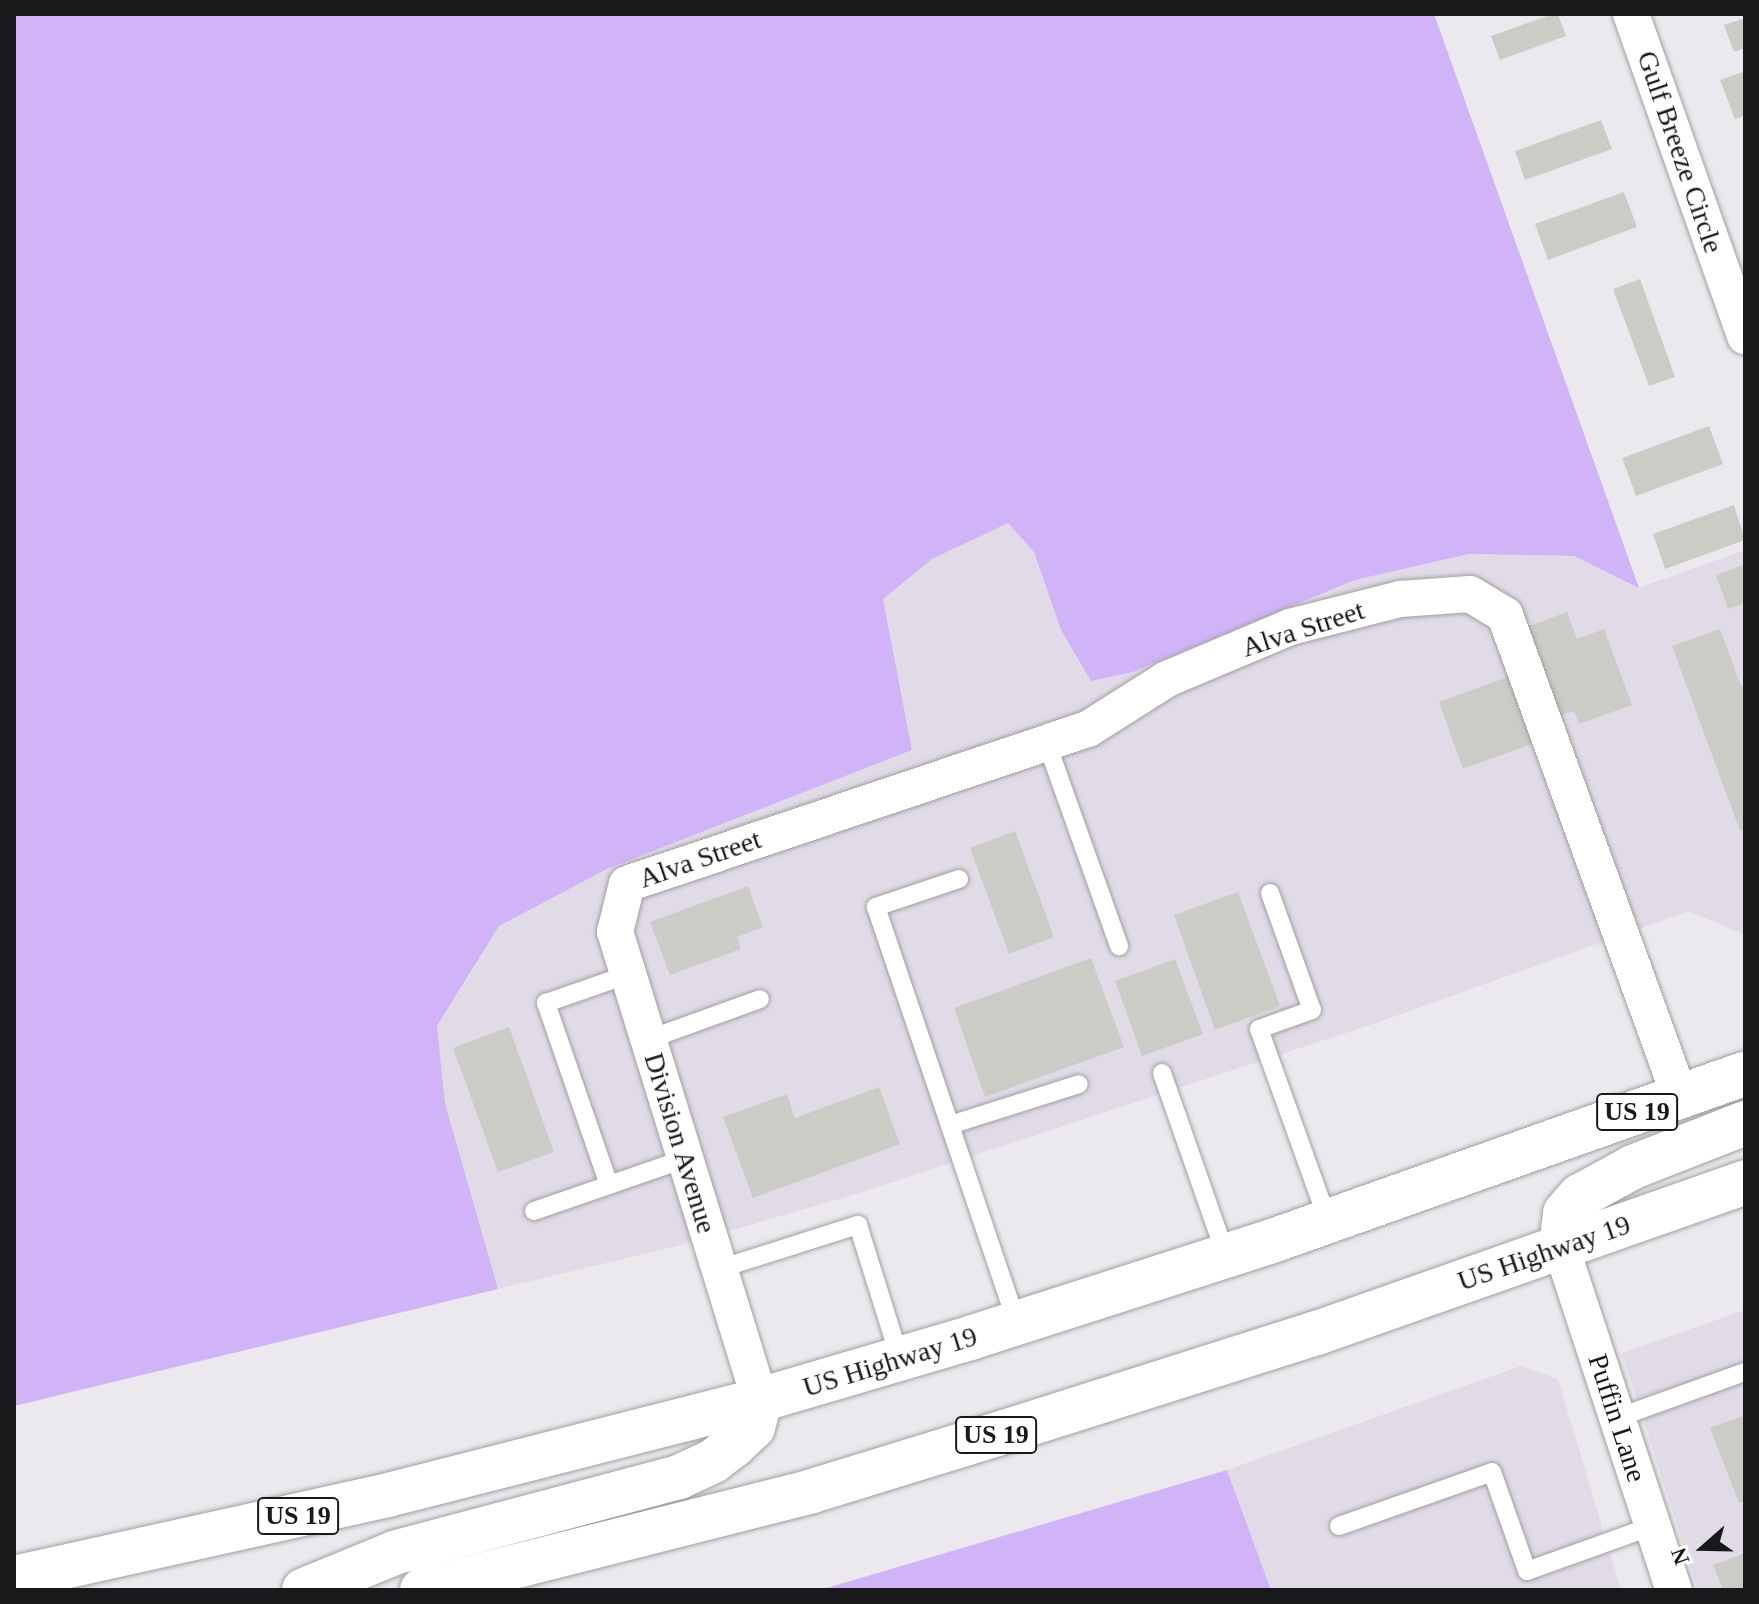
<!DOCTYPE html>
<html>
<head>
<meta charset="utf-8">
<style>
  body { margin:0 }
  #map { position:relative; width:1759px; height:1604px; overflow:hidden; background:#ebe9ed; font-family:Georgia,serif }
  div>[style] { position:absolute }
  .built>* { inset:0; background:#e0dbe7 }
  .green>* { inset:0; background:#d1b4f7 }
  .building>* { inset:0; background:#ccccc7 }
  .roads { filter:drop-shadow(0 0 2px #a19fa3) drop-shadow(0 0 2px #a19fa3) }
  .service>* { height:18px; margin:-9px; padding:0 9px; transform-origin:9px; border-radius:9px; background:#fff }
  .minor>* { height:36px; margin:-18px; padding:0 18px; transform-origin:18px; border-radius:18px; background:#fff }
  .trunk>* { height:44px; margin:-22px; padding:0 22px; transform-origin:22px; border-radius:22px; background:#fff }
  span { translate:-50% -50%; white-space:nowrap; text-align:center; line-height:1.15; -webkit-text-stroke:6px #fff; paint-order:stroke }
  .shield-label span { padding:2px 6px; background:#fff; border:2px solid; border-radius:6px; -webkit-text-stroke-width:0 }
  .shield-label { font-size:26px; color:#19181a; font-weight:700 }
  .street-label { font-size:28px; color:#19181a }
  .frame { position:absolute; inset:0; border:16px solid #19181a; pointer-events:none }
  .north { position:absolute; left:1663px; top:1508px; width:80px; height:80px; -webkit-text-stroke:6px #fff; paint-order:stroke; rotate:250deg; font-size:22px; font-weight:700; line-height:32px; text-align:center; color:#19181a }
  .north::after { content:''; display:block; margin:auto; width:28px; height:36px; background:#19181a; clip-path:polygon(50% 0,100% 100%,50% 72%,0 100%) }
</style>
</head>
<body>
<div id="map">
  <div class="built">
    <i style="clip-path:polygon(1008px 522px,1034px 552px,1061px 630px,1133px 672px,1355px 580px,1469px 554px,1574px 556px,1639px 588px,1745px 550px,1745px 935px,1689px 911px,1376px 1023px,856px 1194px,677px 1246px,498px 1289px,445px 1103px,437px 1027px,499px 926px,607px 869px,912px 750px,883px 599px,932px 559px)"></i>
    <i style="clip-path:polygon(1745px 1310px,1745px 1590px,1698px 1590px,1622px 1353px)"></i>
    <i style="clip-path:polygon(1521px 1366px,1558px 1379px,1621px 1590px,1271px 1590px,1227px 1470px)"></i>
  </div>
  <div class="green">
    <i style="clip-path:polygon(14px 14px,1434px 14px,1639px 588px,1574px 556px,1469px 554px,1355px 580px,1133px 672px,1091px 681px,1061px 630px,1034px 552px,1008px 523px,932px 559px,883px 599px,912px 750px,607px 869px,499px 926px,437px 1026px,445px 1103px,498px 1289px,14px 1406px)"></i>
    <i style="clip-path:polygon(1227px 1470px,1271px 1590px,820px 1590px)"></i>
  </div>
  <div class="building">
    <i style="clip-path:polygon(1553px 14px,1558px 14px,1566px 36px,1500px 60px,1491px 36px)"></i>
    <i style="clip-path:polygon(1745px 18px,1745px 48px,1734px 52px,1724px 25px)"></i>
    <i style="clip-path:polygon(1745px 71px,1745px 116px,1735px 119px,1720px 80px)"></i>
    <i style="clip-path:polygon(1601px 120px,1612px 149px,1525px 180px,1515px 151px)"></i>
    <i style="clip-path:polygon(1624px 192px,1637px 227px,1548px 260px,1535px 224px)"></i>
    <i style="clip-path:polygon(1640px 279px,1675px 377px,1649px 386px,1613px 289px)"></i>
    <i style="clip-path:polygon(1709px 426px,1723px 464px,1636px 496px,1622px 458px)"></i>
    <i style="clip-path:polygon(1734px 505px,1745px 540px,1665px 569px,1653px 534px)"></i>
    <i style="clip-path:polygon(1745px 564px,1745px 603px,1728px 609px,1716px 575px)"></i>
    <i style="clip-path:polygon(1567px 612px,1577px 639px,1604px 629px,1632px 705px,1579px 724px,1574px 711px,1553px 718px,1521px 629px)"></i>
    <i style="clip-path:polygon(1720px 629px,1741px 686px,1745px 685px,1745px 829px,1740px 831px,1672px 646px)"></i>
    <i style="clip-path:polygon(1516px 674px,1540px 741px,1463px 769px,1439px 702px)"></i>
    <i style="clip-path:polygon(1015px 831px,1054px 937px,1009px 954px,970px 848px)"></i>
    <i style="clip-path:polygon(748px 886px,763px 927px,737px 937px,741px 949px,670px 975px,650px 922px)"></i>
    <i style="clip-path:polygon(1238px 892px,1280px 1006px,1215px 1030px,1174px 915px)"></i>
    <i style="clip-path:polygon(1091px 958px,1124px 1047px,985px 1097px,954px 1008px)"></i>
    <i style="clip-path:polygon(1175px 959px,1203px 1034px,1142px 1056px,1115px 981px)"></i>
    <i style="clip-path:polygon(509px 1027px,554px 1152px,498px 1172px,453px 1048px)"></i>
    <i style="clip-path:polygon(879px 1087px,900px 1144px,753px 1198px,723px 1117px,787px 1094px,795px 1118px)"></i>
    <i style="clip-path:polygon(1745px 1415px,1745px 1501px,1739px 1503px,1710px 1428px)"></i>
    <i style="clip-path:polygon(1745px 1553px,1745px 1590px,1723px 1590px,1713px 1565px)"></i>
  </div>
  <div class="roads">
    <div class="service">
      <i style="left:1046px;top:741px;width:218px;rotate:70.4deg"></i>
      <i style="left:959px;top:879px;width:88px;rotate:161.4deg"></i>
      <i style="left:876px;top:907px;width:439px;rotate:71.3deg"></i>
      <i style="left:1270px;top:893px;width:124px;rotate:70.3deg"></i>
      <i style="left:1312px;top:1010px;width:56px;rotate:160.3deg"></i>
      <i style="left:1259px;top:1029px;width:204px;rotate:70.2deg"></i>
      <i style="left:647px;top:1040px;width:120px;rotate:-19.9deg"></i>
      <i style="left:1162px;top:1073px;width:194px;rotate:70.7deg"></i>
      <i style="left:950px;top:1125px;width:135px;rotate:-17.6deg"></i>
      <i style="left:609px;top:1185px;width:193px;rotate:-109.1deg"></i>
      <i style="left:546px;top:1003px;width:86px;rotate:-19.1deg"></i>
      <i style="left:534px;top:1211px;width:159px;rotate:-19.1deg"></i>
      <i style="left:719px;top:1269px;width:146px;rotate:-17.6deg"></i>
      <i style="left:858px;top:1225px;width:140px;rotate:72.6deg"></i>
      <i style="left:1617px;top:1418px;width:136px;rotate:-19.8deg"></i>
      <i style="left:1339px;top:1526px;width:162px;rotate:-19.4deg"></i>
      <i style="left:1492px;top:1472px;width:105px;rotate:70.5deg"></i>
      <i style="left:1527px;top:1571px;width:134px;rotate:-19.7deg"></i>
    </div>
    <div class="minor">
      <i style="left:1631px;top:14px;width:342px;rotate:70.5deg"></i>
      <i style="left:1561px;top:1247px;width:361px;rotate:71.8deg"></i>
      <i style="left:760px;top:1400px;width:490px;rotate:-107.2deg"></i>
      <i style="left:615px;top:932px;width:49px;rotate:-76deg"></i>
      <i style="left:627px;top:884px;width:486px;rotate:-18.6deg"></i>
      <i style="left:1088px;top:729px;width:93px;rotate:-32.3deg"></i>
      <i style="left:1167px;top:679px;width:134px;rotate:-22.9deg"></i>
      <i style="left:1290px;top:627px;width:114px;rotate:-14.3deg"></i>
      <i style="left:1400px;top:599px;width:70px;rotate:-4.1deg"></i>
      <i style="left:1470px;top:594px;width:41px;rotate:31deg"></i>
      <i style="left:1505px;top:615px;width:513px;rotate:70.05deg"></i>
    </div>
    <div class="trunk">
      <i style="left:1561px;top:1247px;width:34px;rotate:-83deg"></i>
      <i style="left:1565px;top:1213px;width:23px;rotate:-49deg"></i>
      <i style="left:1580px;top:1196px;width:60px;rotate:-28.7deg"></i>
      <i style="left:1633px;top:1167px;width:120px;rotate:-21.4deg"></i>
      <i style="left:14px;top:1578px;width:383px;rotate:-12.5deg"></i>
      <i style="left:388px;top:1495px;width:384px;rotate:-14.3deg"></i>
      <i style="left:760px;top:1400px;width:219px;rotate:-16.4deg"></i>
      <i style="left:970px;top:1338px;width:320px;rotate:-17.8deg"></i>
      <i style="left:1275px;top:1240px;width:498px;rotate:-19.5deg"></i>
      <i style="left:304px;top:1590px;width:100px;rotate:-22.2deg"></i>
      <i style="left:397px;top:1552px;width:292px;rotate:-14.9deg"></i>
      <i style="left:679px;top:1477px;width:38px;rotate:-25deg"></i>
      <i style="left:713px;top:1461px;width:26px;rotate:-37deg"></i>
      <i style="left:734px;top:1445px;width:26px;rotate:-43deg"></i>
      <i style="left:753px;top:1427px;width:28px;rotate:-75deg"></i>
      <i style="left:422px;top:1590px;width:402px;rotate:-14.2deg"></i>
      <i style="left:812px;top:1491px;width:201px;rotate:-17.1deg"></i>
      <i style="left:1004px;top:1432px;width:328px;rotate:-17.6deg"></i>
      <i style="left:1317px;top:1333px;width:454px;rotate:-19.4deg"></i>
    </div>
  </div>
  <div class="shield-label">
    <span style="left:1637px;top:1112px">US 19</span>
    <span style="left:996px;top:1435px">US 19</span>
    <span style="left:298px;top:1516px">US 19</span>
  </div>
  <div class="street-label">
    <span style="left:1680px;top:152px;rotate:71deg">Gulf Breeze Circle</span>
    <span style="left:1303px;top:629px;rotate:-18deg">Alva Street</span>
    <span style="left:700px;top:859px;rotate:-19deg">Alva Street</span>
    <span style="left:680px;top:1143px;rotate:73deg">Division Avenue</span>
    <span style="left:1544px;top:1253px;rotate:-19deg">US Highway 19</span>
    <span style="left:890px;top:1362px;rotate:-17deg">US Highway 19</span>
    <span style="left:1617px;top:1418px;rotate:72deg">Puffin Lane</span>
  </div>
  <div class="frame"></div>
  <div class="north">N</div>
</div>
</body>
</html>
